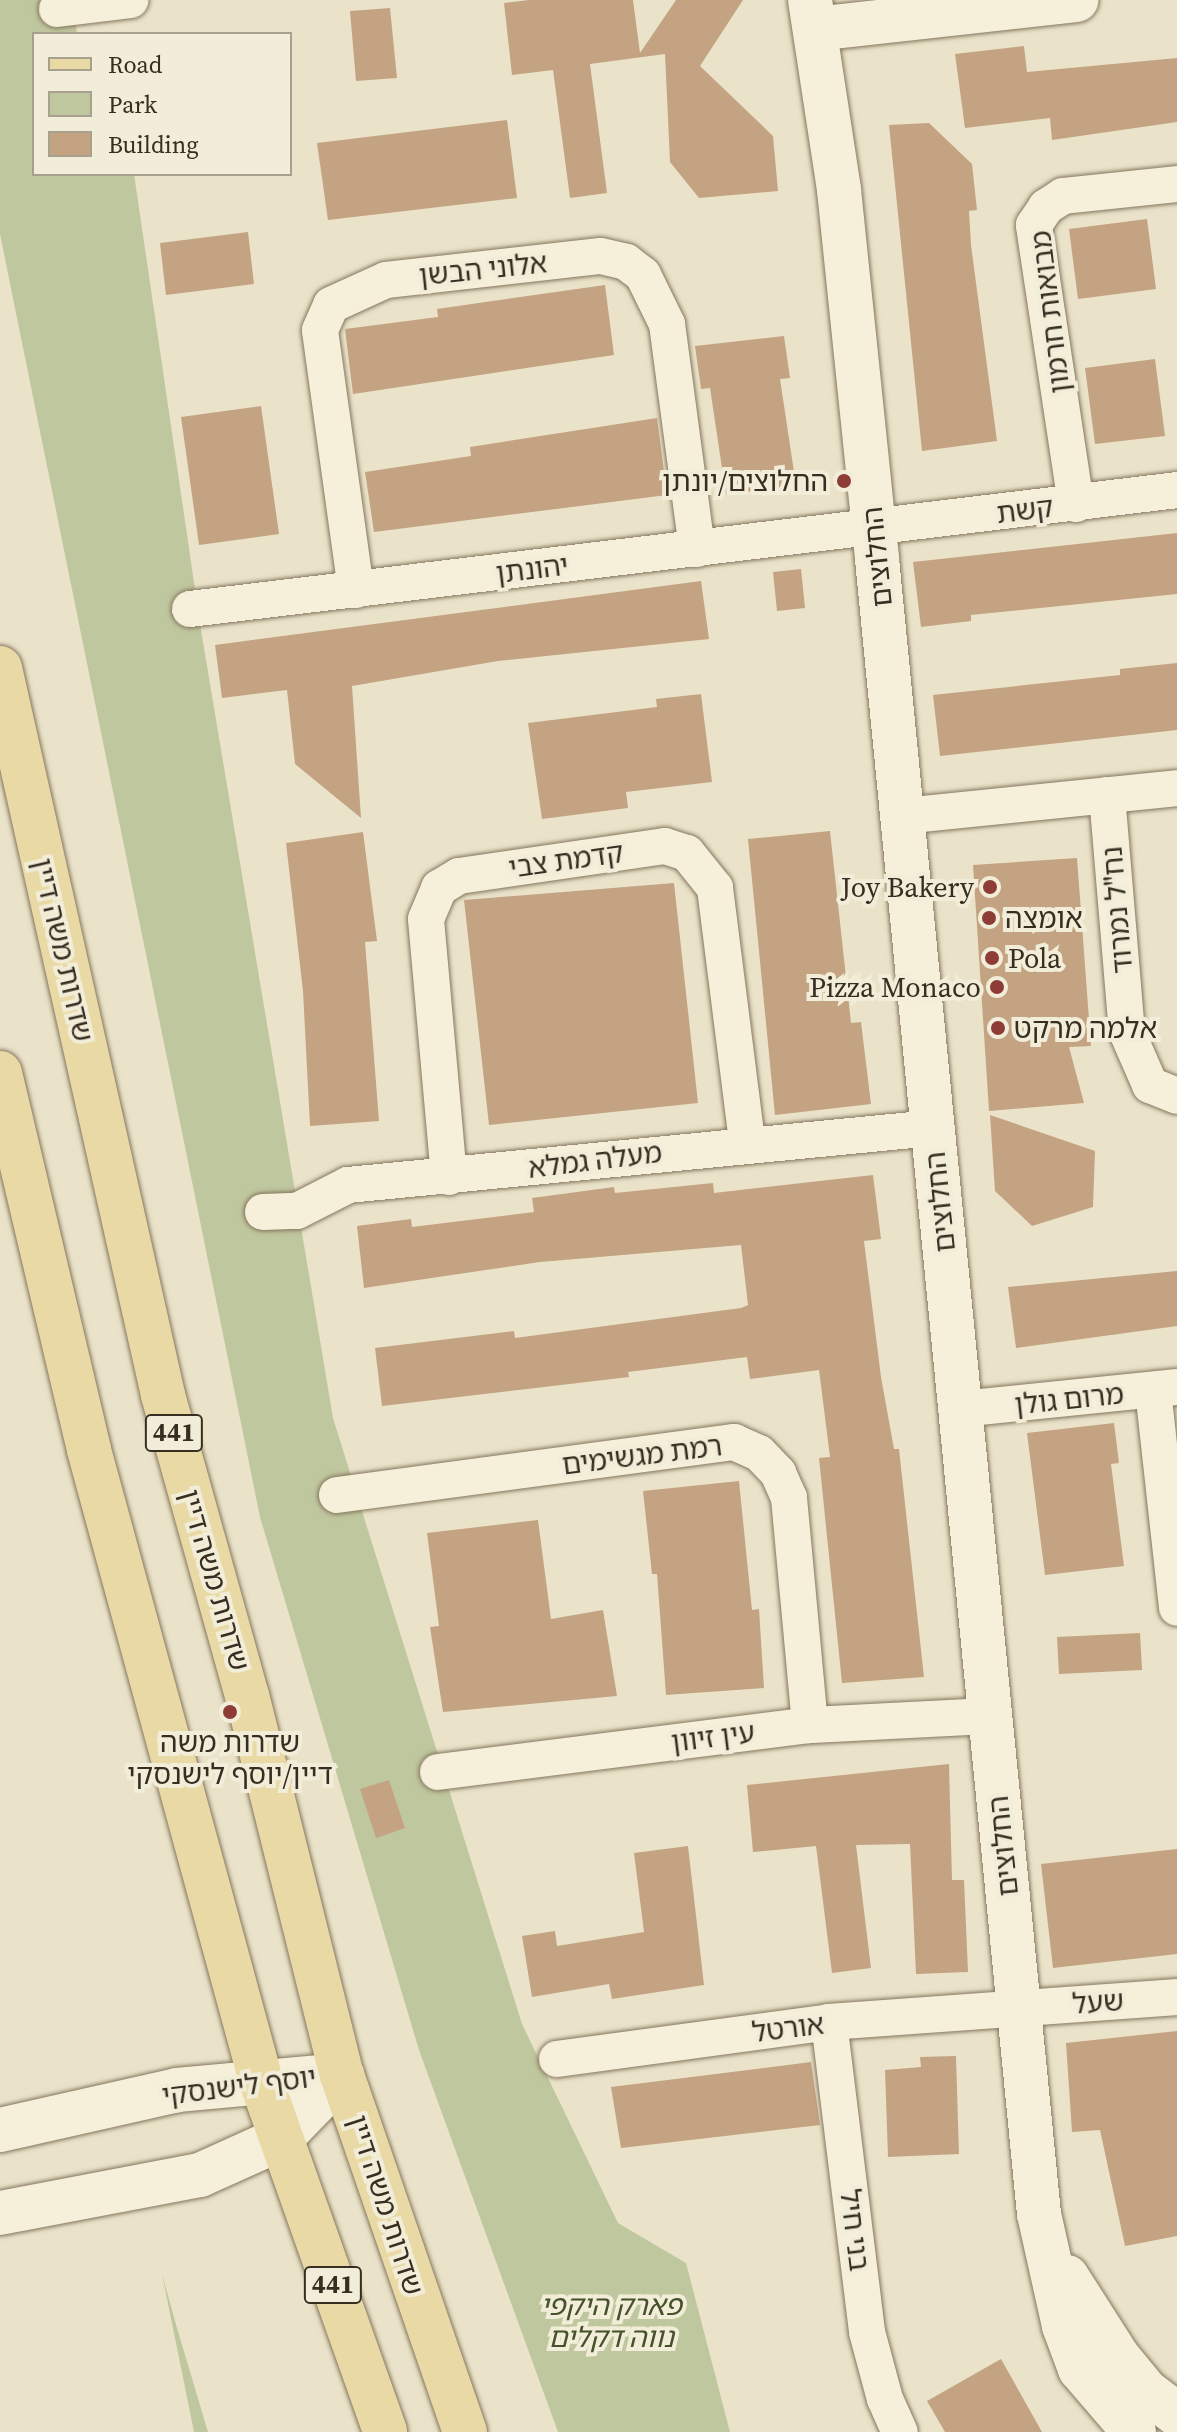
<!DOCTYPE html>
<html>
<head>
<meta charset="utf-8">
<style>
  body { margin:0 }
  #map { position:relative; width:1177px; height:2432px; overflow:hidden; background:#eae3c9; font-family:"Source Serif 4","Noto Sans Hebrew",serif }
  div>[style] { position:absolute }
  .green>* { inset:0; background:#bfc79e }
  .building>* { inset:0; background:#c4a383 }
  .roads { filter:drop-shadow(0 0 2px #85765f) drop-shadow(0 0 2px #85765f) }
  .street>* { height:36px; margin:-18px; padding:0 18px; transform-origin:18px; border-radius:18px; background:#f6f0db }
  .secondary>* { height:44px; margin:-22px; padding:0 22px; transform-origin:22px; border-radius:22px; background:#f6f0db }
  .primary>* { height:44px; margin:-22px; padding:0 22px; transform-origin:22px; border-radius:22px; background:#e9d9a5 }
  .dots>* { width:22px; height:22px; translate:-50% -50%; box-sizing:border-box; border:4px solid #f2edd8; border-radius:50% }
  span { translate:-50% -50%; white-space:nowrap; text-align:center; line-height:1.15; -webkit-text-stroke:8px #f2edd8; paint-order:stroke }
  .shield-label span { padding:2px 6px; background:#f2edd8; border:2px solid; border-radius:6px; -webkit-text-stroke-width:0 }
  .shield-label { font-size:26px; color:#372d21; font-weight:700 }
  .street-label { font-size:28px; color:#372d21 }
  .poi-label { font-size:28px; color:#372d21 }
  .right { translate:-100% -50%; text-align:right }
  .left { translate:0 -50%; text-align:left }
  .park-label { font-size:28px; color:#44512a; font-style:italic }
  .legend { position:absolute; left:32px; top:32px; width:260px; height:144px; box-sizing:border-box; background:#f2edd8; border:2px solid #a7a08f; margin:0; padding:10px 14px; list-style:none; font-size:24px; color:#372d21 }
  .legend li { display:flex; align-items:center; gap:16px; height:40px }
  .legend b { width:40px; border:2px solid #a7a08f }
</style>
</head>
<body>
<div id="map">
  <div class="green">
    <i style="clip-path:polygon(0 0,72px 0,77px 34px,34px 34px,34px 174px,134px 174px,201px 630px,333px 1418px,522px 2024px,618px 2223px,686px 2263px,730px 2432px,558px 2432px,419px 2050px,260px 1517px,0 234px)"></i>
    <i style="clip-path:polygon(162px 2274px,177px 2328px,208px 2432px,194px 2432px)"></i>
  </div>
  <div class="building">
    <i style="clip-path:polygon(529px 0,633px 0,640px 53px,676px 0,743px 0,700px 66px,773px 136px,778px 191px,699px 198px,670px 162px,665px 54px,590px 64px,607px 193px,570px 198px,553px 70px,512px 75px,504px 3px)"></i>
    <i style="clip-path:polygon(390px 8px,397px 78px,356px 81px,350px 11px)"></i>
    <i style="clip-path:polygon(1024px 46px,1027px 72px,1177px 58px,1177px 122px,1052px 140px,1050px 118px,965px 128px,955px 54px)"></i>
    <i style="clip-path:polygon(507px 120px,517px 198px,328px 220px,317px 143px)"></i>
    <i style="clip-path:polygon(929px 123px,972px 164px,977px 210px,969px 211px,971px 245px,997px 441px,922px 451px,889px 125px)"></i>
    <i style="clip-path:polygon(1147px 219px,1156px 289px,1078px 299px,1069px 229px)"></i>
    <i style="clip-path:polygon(248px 232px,254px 284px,166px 295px,160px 243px)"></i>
    <i style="clip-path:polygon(605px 285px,614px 355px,353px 394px,345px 329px,438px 317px,437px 309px)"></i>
    <i style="clip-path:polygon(784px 336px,790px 378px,780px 379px,796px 485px,726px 495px,710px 388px,701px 389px,695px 346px)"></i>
    <i style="clip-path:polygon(1155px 359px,1165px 436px,1095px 444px,1085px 368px)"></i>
    <i style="clip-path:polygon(261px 406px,279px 534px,199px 545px,181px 417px)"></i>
    <i style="clip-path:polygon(657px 418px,667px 495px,374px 532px,365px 472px,471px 456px,470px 447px)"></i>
    <i style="clip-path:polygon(1177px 533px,1177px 594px,971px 615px,971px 621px,921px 627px,913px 562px)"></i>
    <i style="clip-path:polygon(801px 569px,805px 608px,777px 611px,773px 572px)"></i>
    <i style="clip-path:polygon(701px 581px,709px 639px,498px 661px,352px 686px,361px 818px,295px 764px,287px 690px,222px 698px,215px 645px)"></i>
    <i style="clip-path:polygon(1177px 663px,1177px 730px,940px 756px,933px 695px,1120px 675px,1120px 669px)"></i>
    <i style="clip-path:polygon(701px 694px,712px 782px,626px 792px,628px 808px,542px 819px,528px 723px,657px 707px,656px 699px)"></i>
    <i style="clip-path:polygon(830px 831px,851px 1023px,861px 1022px,871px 1104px,775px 1115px,748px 839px)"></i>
    <i style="clip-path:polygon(363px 832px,377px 941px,365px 942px,379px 1121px,310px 1126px,303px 991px,286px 843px)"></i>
    <i style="clip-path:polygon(1077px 858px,1091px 1046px,1069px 1047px,1084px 1103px,989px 1111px,973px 865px)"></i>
    <i style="clip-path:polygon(674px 883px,698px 1103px,489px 1125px,464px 900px)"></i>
    <i style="clip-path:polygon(990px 1115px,1095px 1151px,1093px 1207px,1032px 1226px,995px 1191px)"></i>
    <i style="clip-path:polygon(873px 1175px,881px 1239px,864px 1241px,881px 1377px,894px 1449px,899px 1449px,924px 1677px,842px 1683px,819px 1458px,830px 1457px,819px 1370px,750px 1379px,747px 1357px,628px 1372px,629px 1377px,382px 1406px,375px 1348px,514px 1331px,515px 1338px,741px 1308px,748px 1305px,741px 1245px,540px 1262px,364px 1288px,357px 1226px,411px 1219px,412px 1227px,534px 1212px,532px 1198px,614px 1187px,615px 1193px,713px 1183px,714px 1193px)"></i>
    <i style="clip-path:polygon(1177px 1271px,1177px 1326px,1016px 1348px,1008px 1287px)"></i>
    <i style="clip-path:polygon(1114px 1423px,1119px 1463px,1111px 1464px,1124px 1566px,1045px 1575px,1027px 1433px)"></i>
    <i style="clip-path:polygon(739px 1481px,752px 1610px,759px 1609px,764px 1688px,666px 1695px,657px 1574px,652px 1574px,643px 1491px)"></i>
    <i style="clip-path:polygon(538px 1520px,551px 1619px,603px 1610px,617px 1696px,443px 1712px,430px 1627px,439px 1626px,427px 1533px)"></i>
    <i style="clip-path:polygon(1140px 1633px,1142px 1670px,1059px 1674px,1057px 1637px)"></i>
    <i style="clip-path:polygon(949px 1764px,952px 1880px,964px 1880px,968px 1972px,916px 1974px,910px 1844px,856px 1845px,871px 1968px,832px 1973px,816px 1846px,753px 1852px,747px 1785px)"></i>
    <i style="clip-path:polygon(389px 1780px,405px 1828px,376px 1838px,360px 1789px)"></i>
    <i style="clip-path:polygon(688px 1846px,704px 1985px,612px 1999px,609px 1984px,532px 1997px,522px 1936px,555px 1931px,557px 1946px,644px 1932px,634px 1853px)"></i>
    <i style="clip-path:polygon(1177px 1849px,1177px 1954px,1053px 1968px,1041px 1864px)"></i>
    <i style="clip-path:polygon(1177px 2031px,1177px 2236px,1125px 2246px,1100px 2130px,1072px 2132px,1066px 2043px)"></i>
    <i style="clip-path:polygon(956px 2056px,959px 2154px,888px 2157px,885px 2070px,921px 2067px,920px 2057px)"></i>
    <i style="clip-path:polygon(811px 2062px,820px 2125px,621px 2148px,611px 2087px)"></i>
    <i style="clip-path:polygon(1001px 2359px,1042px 2432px,945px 2432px,927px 2401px)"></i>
  </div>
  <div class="roads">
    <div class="street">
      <i style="left:57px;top:9px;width:74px;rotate:-7deg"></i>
      <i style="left:1076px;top:504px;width:282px;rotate:-98.6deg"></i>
      <i style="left:1034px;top:225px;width:22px;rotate:-56deg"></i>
      <i style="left:1046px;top:207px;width:20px;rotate:-33deg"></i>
      <i style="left:1063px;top:196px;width:115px;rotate:-6deg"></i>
      <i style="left:356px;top:590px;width:262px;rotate:-97.9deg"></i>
      <i style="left:320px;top:330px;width:27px;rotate:-66deg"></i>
      <i style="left:331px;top:305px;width:60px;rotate:-24.4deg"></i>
      <i style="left:386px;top:280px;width:216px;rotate:-6.4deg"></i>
      <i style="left:601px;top:256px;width:26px;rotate:13deg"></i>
      <i style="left:626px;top:262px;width:21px;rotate:37deg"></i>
      <i style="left:643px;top:275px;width:55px;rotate:63.9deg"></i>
      <i style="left:667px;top:324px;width:227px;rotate:82.4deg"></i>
      <i style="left:190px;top:609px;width:994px;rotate:-6.87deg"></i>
      <i style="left:1107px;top:795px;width:238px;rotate:85.2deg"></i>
      <i style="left:1127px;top:1032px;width:58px;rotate:66.5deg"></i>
      <i style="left:1150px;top:1085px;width:29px;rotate:22deg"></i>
      <i style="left:902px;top:816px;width:276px;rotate:-5.8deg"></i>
      <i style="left:449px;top:1177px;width:259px;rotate:-95.1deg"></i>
      <i style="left:426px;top:919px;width:34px;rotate:-67deg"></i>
      <i style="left:439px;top:888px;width:23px;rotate:-31deg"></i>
      <i style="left:459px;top:876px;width:208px;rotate:-8.3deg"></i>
      <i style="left:665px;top:846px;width:23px;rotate:18deg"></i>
      <i style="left:687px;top:853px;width:45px;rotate:51.3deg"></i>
      <i style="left:715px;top:888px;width:256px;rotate:82.8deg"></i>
      <i style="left:263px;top:1212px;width:34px;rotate:-2deg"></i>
      <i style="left:297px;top:1211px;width:57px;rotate:-27deg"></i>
      <i style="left:348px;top:1185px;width:588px;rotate:-5.57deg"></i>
      <i style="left:1153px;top:1390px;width:219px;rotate:83.7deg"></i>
      <i style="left:960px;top:1409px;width:218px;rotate:-5.8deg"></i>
      <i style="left:337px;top:1495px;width:401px;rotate:-7.6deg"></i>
      <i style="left:734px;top:1442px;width:27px;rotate:24deg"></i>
      <i style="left:759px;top:1453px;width:28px;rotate:46deg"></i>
      <i style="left:778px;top:1473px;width:27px;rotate:66deg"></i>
      <i style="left:789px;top:1498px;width:228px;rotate:84.7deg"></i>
      <i style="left:438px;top:1772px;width:375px;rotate:-7.2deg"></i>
      <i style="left:810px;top:1725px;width:180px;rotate:-2.9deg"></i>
      <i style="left:829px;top:2022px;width:312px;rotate:83deg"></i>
      <i style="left:867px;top:2332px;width:69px;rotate:75deg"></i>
      <i style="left:885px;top:2399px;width:36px;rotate:66deg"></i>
      <i style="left:557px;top:2059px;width:275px;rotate:-7.7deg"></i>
      <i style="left:829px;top:2022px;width:349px;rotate:-4.1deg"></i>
    </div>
    <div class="secondary">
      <i style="left:810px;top:0;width:192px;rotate:81.3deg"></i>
      <i style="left:839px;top:190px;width:371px;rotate:84.1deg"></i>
      <i style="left:877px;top:559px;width:1663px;rotate:84.41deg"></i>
      <i style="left:1039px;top:2214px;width:115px;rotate:77.4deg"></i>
      <i style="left:1064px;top:2326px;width:46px;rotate:69.6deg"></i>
      <i style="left:1080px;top:2369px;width:83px;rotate:49.4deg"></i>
      <i style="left:815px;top:29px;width:263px;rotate:-6.3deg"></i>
      <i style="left:0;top:2130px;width:181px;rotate:-12.7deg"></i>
      <i style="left:177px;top:2090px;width:166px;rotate:-5.2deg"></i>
      <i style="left:0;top:2213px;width:204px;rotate:-10.8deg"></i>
      <i style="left:200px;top:2175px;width:88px;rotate:-24.2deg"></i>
      <i style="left:280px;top:2139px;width:89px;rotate:-45.9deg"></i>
      <i style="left:1067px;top:2277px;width:95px;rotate:57.5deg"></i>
      <i style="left:1118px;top:2357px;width:44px;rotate:50.5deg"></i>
      <i style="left:1146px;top:2391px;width:39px;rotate:37deg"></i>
    </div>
    <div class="primary">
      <i style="left:0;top:668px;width:745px;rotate:77.36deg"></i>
      <i style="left:163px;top:1395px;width:312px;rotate:74.4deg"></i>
      <i style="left:247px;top:1695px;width:392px;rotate:76deg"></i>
      <i style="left:342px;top:2075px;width:378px;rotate:71deg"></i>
      <i style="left:0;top:1073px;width:387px;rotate:76.7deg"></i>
      <i style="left:89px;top:1450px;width:654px;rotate:74.75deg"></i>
      <i style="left:261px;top:2081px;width:372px;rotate:70.5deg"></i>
    </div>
  </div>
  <div class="dots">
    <i style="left:844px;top:481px;background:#8d3c36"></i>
    <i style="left:990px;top:887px;background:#8d3c36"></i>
    <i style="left:989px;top:918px;background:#8d3c36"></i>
    <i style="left:992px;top:958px;background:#8d3c36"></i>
    <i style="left:997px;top:987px;background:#8d3c36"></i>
    <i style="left:998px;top:1028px;background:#8d3c36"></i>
    <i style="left:230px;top:1712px;background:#8d3c36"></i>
  </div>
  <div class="shield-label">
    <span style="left:174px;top:1433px">441</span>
    <span style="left:333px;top:2285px">441</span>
  </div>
  <div class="street-label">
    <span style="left:483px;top:269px;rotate:-6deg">אלוני הבשן</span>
    <span style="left:1050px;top:312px;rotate:-97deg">מבואות חרמון</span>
    <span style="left:1025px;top:510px;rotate:-7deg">קשת</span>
    <span style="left:877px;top:557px;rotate:-96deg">החלוצים</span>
    <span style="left:532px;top:569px;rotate:-7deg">יהונתן</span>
    <span style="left:566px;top:860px;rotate:-8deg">קדמת צבי</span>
    <span style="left:1117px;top:910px;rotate:-95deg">נח"ל נמרוד</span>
    <span style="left:63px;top:950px;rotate:77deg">שדרות משה דיין</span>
    <span style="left:595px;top:1160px;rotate:-7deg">מעלה גמלא</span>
    <span style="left:940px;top:1202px;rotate:-96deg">החלוצים</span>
    <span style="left:1069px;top:1399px;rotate:-6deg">מרום גולן</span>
    <span style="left:642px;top:1455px;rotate:-7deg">רמת מגשימים</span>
    <span style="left:215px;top:1580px;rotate:74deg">שדרות משה דיין</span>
    <span style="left:713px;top:1737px;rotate:-7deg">עין זיוון</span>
    <span style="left:1003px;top:1846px;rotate:-96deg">החלוצים</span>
    <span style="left:1098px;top:2002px;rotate:-4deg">שעל</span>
    <span style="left:788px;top:2028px;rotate:-7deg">אורטל</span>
    <span style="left:239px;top:2086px;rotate:-7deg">יוסף לישנסקי</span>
    <span style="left:386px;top:2205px;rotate:72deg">שדרות משה דיין</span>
    <span style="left:855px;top:2230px;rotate:83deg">בני חיל</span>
  </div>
  <div class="poi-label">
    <span class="right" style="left:828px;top:481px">החלוצים/יונתן</span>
    <span class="right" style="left:974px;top:887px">Joy Bakery</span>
    <span class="left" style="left:1005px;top:918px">אומצה</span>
    <span class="left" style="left:1008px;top:958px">Pola</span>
    <span class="right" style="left:981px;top:987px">Pizza Monaco</span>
    <span class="left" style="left:1014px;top:1028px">אלמה מרקט</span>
    <span style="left:230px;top:1758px">שדרות משה<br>דיין/יוסף לישנסקי</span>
  </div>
  <div class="park-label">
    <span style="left:611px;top:2321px">פארק היקפי<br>נווה דקלים</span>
  </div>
  <ul class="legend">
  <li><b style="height:10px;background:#e9d9a5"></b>Road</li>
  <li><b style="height:22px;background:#bfc79e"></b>Park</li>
  <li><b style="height:22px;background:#c4a383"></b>Building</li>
  </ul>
</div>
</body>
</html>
